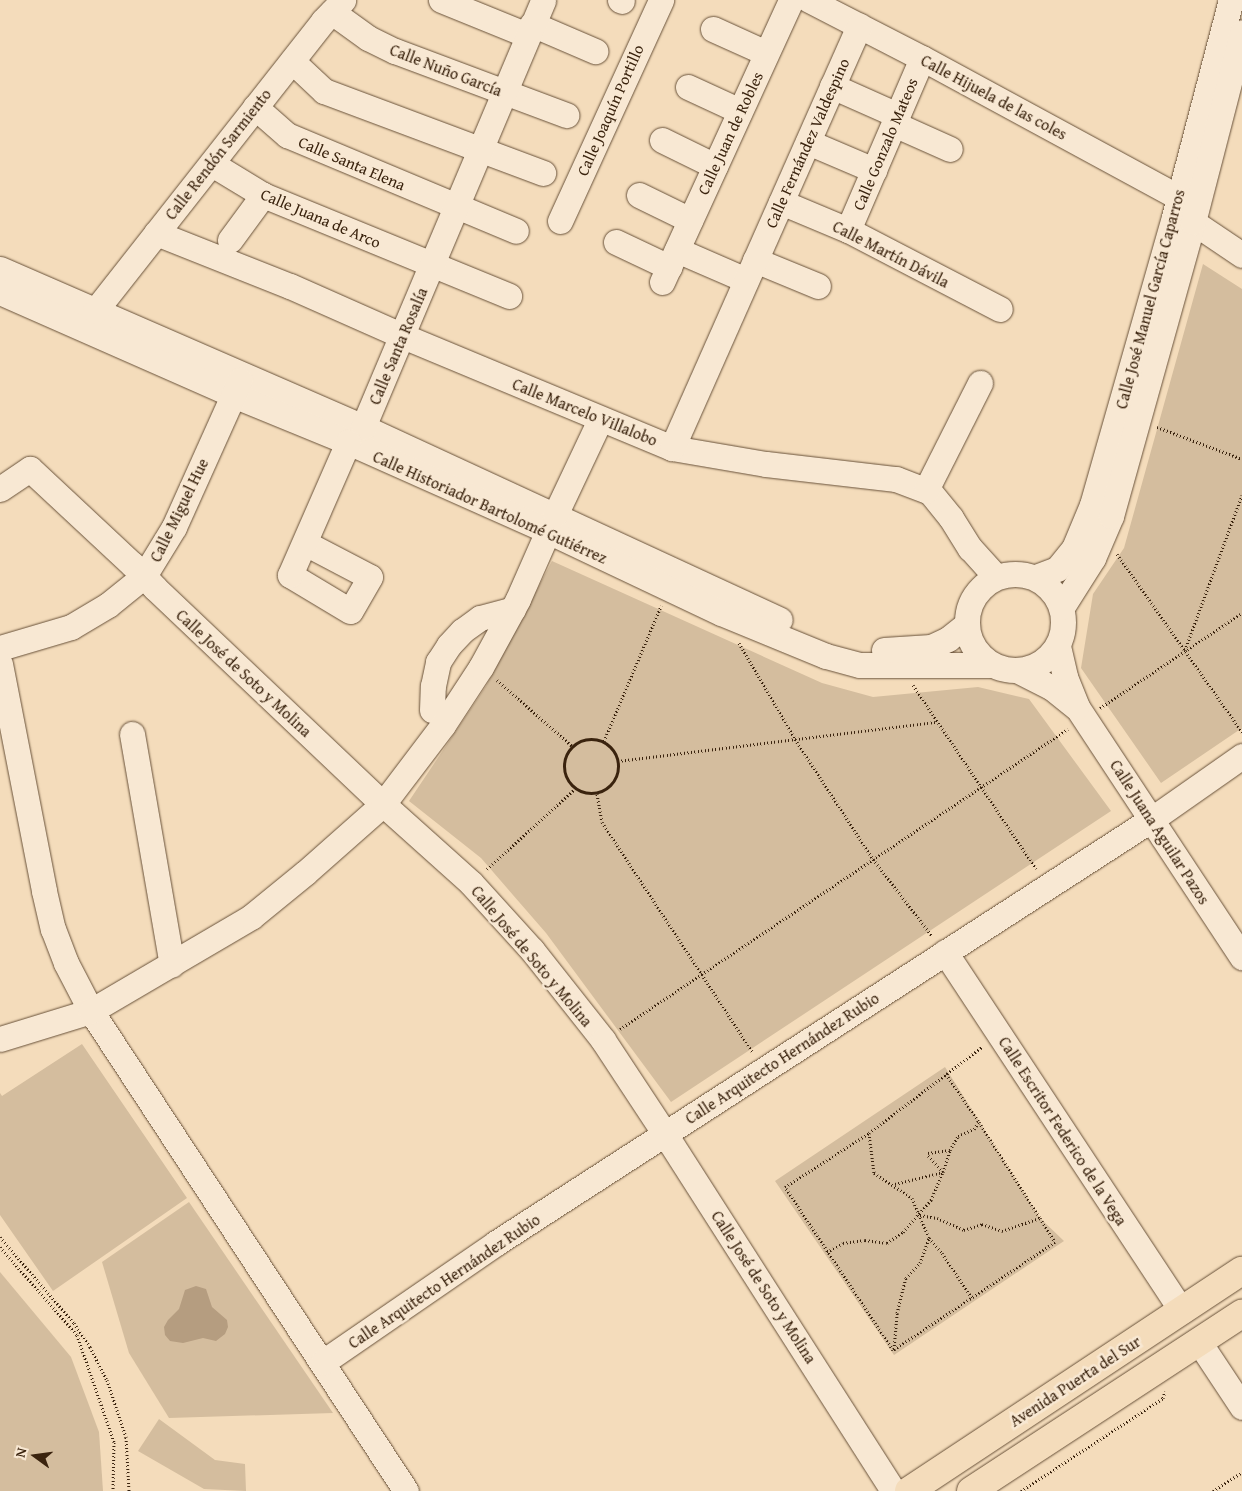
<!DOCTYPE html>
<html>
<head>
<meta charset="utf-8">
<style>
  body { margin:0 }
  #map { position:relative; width:1242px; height:1491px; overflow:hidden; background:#f4dcbb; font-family:"Gentium Book Plus",serif }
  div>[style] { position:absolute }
  .green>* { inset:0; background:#d4bd9e }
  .water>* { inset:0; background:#b59d80 }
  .path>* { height:3px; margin-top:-1.5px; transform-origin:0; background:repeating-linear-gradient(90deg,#3a230e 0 1px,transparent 0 3.5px) }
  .path>.ring { margin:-1.5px; padding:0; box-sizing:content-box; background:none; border:3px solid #3a230e; border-radius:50% }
  .roads { filter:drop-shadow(0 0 1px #685139) drop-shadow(0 0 1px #685139) }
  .minor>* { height:25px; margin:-12.5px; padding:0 12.5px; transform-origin:12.5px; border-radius:12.5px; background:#f8e8d3 }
  .minor>.ring { margin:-12.5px; padding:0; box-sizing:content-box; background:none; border:25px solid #f8e8d3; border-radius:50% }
  .major>* { height:28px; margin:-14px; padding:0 14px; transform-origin:14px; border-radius:14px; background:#f4dcbb }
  span { translate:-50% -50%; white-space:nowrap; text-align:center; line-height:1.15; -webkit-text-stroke:5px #f8e8d3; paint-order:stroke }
  .street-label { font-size:16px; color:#3a230e }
  .north { position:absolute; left:10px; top:1431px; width:50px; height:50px; -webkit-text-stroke:4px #f8e8d3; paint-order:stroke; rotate:284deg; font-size:14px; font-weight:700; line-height:20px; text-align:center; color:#3a230e }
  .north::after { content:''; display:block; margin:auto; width:18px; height:22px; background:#3a230e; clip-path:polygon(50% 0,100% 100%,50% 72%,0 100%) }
</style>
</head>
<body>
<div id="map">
  <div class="green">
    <i style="clip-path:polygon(1203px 264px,1242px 289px,1242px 728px,1161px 783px,1081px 668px,1093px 594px,1124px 548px)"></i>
    <i style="clip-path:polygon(552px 561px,822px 683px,873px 697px,978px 687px,1029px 699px,1111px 811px,671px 1102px,546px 933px,481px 858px,409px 801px,486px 686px)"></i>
    <i style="clip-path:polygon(82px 1044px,187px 1198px,53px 1291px,0 1215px,0 1093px,2px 1096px)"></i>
    <i style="clip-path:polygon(945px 1067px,1040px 1218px,1064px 1241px,894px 1355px,775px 1181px)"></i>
    <i style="clip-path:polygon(189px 1202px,333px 1413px,169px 1418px,129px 1353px,102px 1262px)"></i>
    <i style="clip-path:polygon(0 1272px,71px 1357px,99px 1432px,103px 1491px,0 1491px)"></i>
    <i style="clip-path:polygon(159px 1419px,215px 1460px,245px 1464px,246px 1491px,204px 1489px,138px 1451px)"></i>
  </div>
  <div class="water">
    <i style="clip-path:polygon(196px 1286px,206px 1289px,212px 1307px,227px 1320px,228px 1327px,225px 1334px,216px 1341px,203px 1338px,183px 1343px,170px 1341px,165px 1335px,164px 1327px,168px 1320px,179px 1309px,185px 1290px)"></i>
  </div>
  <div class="path">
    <i style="left:1157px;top:427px;width:91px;rotate:20.6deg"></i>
    <i style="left:1117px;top:554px;width:218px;rotate:54.9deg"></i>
    <i style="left:739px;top:643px;width:111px;rotate:59.7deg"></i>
    <i style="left:795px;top:739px;width:143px;rotate:57deg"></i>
    <i style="left:873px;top:859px;width:97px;rotate:52.5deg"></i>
    <i style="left:1185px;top:650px;width:165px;rotate:-69.8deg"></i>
    <i style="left:497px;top:680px;width:100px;rotate:41.3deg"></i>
    <i style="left:913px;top:685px;width:221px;rotate:56.2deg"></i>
    <i style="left:1100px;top:708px;width:171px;rotate:-33.8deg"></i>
    <i class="ring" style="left:564px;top:739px;width:51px;height:51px"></i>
    <i style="left:604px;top:741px;width:147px;rotate:-67.1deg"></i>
    <i style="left:618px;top:761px;width:321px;rotate:-7deg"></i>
    <i style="left:597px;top:794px;width:28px;rotate:80deg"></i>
    <i style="left:602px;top:822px;width:276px;rotate:56.8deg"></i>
    <i style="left:487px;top:869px;width:119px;rotate:-42.3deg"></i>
    <i style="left:620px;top:1029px;width:539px;rotate:-33.81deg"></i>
    <i style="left:946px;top:1074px;width:58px;rotate:55.5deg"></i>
    <i style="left:979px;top:1122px;width:114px;rotate:57.6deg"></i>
    <i style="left:869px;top:1133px;width:40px;rotate:82.9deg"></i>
    <i style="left:874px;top:1173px;width:45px;rotate:33.3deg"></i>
    <i style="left:912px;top:1198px;width:43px;rotate:67deg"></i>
    <i style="left:929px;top:1238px;width:20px;rotate:49deg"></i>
    <i style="left:942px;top:1253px;width:54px;rotate:56.3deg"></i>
    <i style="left:928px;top:1153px;width:22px;rotate:-8deg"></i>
    <i style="left:895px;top:1184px;width:49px;rotate:-14deg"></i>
    <i style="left:943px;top:1172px;width:23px;rotate:-72deg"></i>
    <i style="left:950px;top:1150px;width:16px;rotate:-60deg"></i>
    <i style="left:958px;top:1136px;width:17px;rotate:-24deg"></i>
    <i style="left:974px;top:1129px;width:9px;rotate:-54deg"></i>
    <i style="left:920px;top:1215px;width:17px;rotate:10deg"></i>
    <i style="left:937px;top:1218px;width:30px;rotate:24deg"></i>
    <i style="left:964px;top:1230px;width:19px;rotate:-18deg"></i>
    <i style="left:982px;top:1224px;width:21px;rotate:19deg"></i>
    <i style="left:1002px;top:1231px;width:40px;rotate:-18.9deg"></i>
    <i style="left:1040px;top:1218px;width:28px;rotate:58deg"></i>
    <i style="left:1055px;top:1242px;width:195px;rotate:146.3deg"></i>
    <i style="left:893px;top:1350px;width:196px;rotate:-123.5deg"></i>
    <i style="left:785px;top:1187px;width:100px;rotate:-32.7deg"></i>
    <i style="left:869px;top:1133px;width:142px;rotate:-37.3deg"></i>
    <i style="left:0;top:1237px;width:113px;rotate:49.3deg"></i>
    <i style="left:74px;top:1323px;width:29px;rotate:56deg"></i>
    <i style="left:90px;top:1347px;width:37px;rotate:63deg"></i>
    <i style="left:107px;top:1380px;width:60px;rotate:71.6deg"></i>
    <i style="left:126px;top:1437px;width:54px;rotate:86.8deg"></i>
    <i style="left:0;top:1247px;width:117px;rotate:48.8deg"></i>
    <i style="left:77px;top:1335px;width:113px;rotate:70.9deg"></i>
    <i style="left:114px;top:1442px;width:49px;rotate:91.2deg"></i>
    <i style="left:827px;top:1252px;width:18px;rotate:-29deg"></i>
    <i style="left:843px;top:1243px;width:22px;rotate:-8deg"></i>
    <i style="left:865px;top:1240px;width:22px;rotate:8deg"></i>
    <i style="left:887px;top:1243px;width:19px;rotate:-35deg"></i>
    <i style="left:903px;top:1232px;width:43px;rotate:-48.8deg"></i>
    <i style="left:931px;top:1200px;width:30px;rotate:-67deg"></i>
    <i style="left:943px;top:1172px;width:24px;rotate:-132deg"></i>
    <i style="left:894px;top:1349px;width:36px;rotate:-85deg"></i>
    <i style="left:897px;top:1313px;width:36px;rotate:-76deg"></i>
    <i style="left:906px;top:1278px;width:21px;rotate:-47deg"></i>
    <i style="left:920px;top:1263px;width:27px;rotate:-70deg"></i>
    <i style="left:1021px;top:1491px;width:170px;rotate:-33.2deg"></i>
    <i style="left:1163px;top:1398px;width:7px;rotate:-74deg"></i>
    <i style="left:1213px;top:1491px;width:35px;rotate:-33deg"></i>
  </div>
  <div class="roads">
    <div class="minor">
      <i style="left:441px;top:0;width:93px;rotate:22.1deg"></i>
      <i style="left:620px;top:0;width:2px;rotate:27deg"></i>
      <i style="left:809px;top:0;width:127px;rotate:27.2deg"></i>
      <i style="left:922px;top:58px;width:291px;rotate:28.5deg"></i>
      <i style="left:332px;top:12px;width:44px;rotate:35.8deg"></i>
      <i style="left:368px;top:38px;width:30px;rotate:26deg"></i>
      <i style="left:395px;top:51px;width:183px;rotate:20.5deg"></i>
      <i style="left:532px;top:24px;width:69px;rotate:23.2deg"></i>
      <i style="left:713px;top:29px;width:58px;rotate:24.4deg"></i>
      <i style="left:292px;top:61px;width:44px;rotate:43.2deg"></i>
      <i style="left:324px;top:91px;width:234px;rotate:20.5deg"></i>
      <i style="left:832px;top:86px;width:71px;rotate:24deg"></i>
      <i style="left:688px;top:87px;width:57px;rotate:24.8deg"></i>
      <i style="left:255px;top:107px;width:43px;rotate:41.2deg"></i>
      <i style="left:287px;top:135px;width:248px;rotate:22.7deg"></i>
      <i style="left:894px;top:124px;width:61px;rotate:24.1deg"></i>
      <i style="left:662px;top:140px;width:59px;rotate:26.1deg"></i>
      <i style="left:808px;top:142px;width:72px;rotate:23deg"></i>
      <i style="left:212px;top:164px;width:60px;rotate:31.3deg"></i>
      <i style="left:263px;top:195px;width:266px;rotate:22.3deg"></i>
      <i style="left:639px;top:195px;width:57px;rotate:26.1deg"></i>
      <i style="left:781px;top:202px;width:73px;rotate:22.7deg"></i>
      <i style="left:848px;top:230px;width:171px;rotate:27.5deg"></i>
      <i style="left:560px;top:221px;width:243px;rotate:-65.4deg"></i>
      <i style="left:1193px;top:222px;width:59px;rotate:34deg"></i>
      <i style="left:848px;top:230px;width:187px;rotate:-66.7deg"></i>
      <i style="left:156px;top:233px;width:144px;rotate:21.6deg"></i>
      <i style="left:290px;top:286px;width:124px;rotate:23.9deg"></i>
      <i style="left:403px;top:336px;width:291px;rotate:22.6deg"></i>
      <i style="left:672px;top:448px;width:95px;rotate:9.7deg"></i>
      <i style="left:766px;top:464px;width:131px;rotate:6.6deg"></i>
      <i style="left:896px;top:479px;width:36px;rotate:21deg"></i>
      <i style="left:930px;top:492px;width:33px;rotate:51deg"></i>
      <i style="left:951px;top:518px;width:36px;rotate:58deg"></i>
      <i style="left:970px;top:548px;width:39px;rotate:48deg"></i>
      <i style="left:230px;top:240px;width:56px;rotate:-53.7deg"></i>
      <i style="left:616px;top:242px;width:59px;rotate:25.3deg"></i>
      <i style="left:677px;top:250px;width:75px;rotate:23.5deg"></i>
      <i style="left:755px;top:260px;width:68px;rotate:22.4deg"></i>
      <i style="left:0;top:269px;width:396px;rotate:23.5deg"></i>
      <i style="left:363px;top:427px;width:459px;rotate:24.8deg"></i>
      <i style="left:662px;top:282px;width:310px;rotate:-65.4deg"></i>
      <i style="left:0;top:292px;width:255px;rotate:23.8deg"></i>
      <i style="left:233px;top:395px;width:124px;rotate:22.2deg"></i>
      <i style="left:348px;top:442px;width:219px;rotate:24deg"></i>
      <i style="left:548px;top:531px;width:191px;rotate:25.4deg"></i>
      <i style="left:721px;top:613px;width:113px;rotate:22.3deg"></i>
      <i style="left:826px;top:656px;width:35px;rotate:15deg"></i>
      <i style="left:860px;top:665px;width:132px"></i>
      <i style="left:95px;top:311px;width:369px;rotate:-51.8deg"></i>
      <i style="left:323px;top:21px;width:29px;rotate:-46deg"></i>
      <i style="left:363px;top:427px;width:463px;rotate:-67.1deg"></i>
      <i style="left:672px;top:448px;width:462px;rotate:-66.1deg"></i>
      <i style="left:0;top:489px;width:36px;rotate:-34deg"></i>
      <i style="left:30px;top:469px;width:139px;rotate:43deg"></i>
      <i style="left:132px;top:564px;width:33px;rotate:46deg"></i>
      <i style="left:155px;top:588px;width:314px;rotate:43.5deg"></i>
      <i style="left:383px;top:804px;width:118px;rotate:41.9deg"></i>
      <i style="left:471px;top:883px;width:91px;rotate:47.7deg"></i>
      <i style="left:532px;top:950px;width:115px;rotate:51.7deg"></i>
      <i style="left:603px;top:1040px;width:113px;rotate:56.6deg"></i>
      <i style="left:665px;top:1134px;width:424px;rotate:57.4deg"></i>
      <i style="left:926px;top:490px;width:120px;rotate:-63.2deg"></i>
      <i style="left:555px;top:515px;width:105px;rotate:-64.7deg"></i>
      <i style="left:305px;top:543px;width:73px;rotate:27.6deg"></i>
      <i style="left:370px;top:577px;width:39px;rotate:120deg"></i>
      <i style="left:350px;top:611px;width:70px;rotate:-149deg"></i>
      <i style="left:290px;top:575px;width:145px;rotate:-66.4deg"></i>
      <i class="ring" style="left:967px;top:574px;width:71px;height:71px"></i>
      <i style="left:1036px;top:577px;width:22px;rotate:-21deg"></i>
      <i style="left:1057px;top:569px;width:27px;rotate:-51deg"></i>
      <i style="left:1074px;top:548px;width:47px;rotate:-67.3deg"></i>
      <i style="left:1092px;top:505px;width:299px;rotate:-74.1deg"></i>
      <i style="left:1174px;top:217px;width:224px;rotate:-75.3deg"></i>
      <i style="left:1062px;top:607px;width:58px;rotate:-57.7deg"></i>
      <i style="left:1093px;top:558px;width:46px;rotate:-66.8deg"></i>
      <i style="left:1111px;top:516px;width:305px;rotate:-74.4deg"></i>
      <i style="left:1193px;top:222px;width:196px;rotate:-75.5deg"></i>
      <i style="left:1058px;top:646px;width:32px;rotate:77deg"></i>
      <i style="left:1065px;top:677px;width:32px;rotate:68deg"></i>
      <i style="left:1077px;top:707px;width:300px;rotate:56.6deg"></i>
      <i style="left:0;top:648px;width:74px;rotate:-16.5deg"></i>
      <i style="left:71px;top:627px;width:43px;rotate:-30.7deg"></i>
      <i style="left:108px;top:605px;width:46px;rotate:-38.9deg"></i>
      <i style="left:144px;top:576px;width:57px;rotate:-58.5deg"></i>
      <i style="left:174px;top:527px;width:161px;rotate:-65.8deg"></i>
      <i style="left:884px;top:650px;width:47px;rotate:-3.7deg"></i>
      <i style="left:931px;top:647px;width:19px;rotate:-25deg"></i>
      <i style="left:948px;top:639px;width:24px;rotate:-38deg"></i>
      <i style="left:0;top:664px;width:231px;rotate:79deg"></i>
      <i style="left:44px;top:891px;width:39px;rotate:77deg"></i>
      <i style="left:53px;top:929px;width:36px;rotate:69deg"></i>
      <i style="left:66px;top:963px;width:54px;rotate:62.5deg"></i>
      <i style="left:91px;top:1011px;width:574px;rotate:56.73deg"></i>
      <i style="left:1019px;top:671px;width:36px;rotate:27deg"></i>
      <i style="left:1051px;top:687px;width:32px;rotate:39deg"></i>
      <i style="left:432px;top:710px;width:24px;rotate:-88deg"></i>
      <i style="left:433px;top:686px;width:25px;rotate:-78deg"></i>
      <i style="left:438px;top:662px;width:20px;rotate:-57deg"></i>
      <i style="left:449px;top:645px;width:19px;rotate:-47deg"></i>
      <i style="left:462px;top:631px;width:22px;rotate:-36deg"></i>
      <i style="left:480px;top:618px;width:34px;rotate:-15deg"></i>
      <i style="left:132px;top:734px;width:234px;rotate:80.2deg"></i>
      <i style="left:945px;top:952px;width:430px;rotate:56.6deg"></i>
      <i style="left:0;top:1039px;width:95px;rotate:-17.1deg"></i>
      <i style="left:91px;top:1011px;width:186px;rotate:-30.4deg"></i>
      <i style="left:251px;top:917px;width:70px;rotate:-39.2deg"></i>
      <i style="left:305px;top:873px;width:104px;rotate:-41.5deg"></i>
      <i style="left:383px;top:804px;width:99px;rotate:-52.8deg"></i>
      <i style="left:443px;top:725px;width:69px;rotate:-56.8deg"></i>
      <i style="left:481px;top:667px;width:77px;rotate:-61.4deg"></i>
      <i style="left:518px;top:599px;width:74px;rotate:-66.2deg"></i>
      <i style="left:1199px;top:1342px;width:78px;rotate:56.5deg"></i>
      <i style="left:323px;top:1362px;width:210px;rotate:-34.5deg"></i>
      <i style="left:496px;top:1243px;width:781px;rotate:-32.88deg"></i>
      <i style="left:1152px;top:819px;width:110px;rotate:-35deg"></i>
    </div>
    <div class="major">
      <i style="left:909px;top:1491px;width:399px;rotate:-33.5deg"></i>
      <i style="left:971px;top:1491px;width:324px;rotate:-33.2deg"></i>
    </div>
  </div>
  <div class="street-label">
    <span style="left:446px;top:70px;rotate:21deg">Calle Nuño García</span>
    <span style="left:994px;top:97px;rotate:28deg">Calle Hijuela de las coles</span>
    <span style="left:610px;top:110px;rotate:-66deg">Calle Joaquín Portillo</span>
    <span style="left:730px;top:133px;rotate:-65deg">Calle Juan de Robles</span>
    <span style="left:807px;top:143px;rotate:-66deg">Calle Fernández Valdespino</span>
    <span style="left:885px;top:144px;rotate:-67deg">Calle Gonzalo Mateos</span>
    <span style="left:218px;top:154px;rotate:-52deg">Calle Rendón Sarmiento</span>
    <span style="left:352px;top:163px;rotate:23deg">Calle Santa Elena</span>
    <span style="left:321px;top:218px;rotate:23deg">Calle Juana de Arco</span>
    <span style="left:891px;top:254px;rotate:27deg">Calle Martín Dávila</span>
    <span style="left:1150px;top:299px;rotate:-75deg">Calle José Manuel García Caparros</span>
    <span style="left:398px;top:346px;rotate:-67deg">Calle Santa Rosalía</span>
    <span style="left:585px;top:412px;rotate:22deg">Calle Marcelo Villalobo</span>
    <span style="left:490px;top:507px;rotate:24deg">Calle Historiador Bartolomé Gutiérrez</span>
    <span style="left:179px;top:510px;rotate:-64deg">Calle Miguel Hue</span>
    <span style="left:244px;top:673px;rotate:43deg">Calle José de Soto y Molina</span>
    <span style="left:1160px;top:832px;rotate:57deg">Calle Juana Aguilar Pazos</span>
    <span style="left:532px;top:956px;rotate:50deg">Calle José de Soto y Molina</span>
    <span style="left:782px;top:1058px;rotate:-33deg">Calle Arquitecto Hernández Rubio</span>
    <span style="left:1063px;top:1131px;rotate:57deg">Calle Escritor Federico de la Vega</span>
    <span style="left:444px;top:1281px;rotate:-34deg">Calle Arquitecto Hernández Rubio</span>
    <span style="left:764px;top:1287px;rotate:57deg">Calle José de Soto y Molina</span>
    <span style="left:1075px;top:1381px;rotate:-33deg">Avenida Puerta del Sur</span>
  </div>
  <div class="north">N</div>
</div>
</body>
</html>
